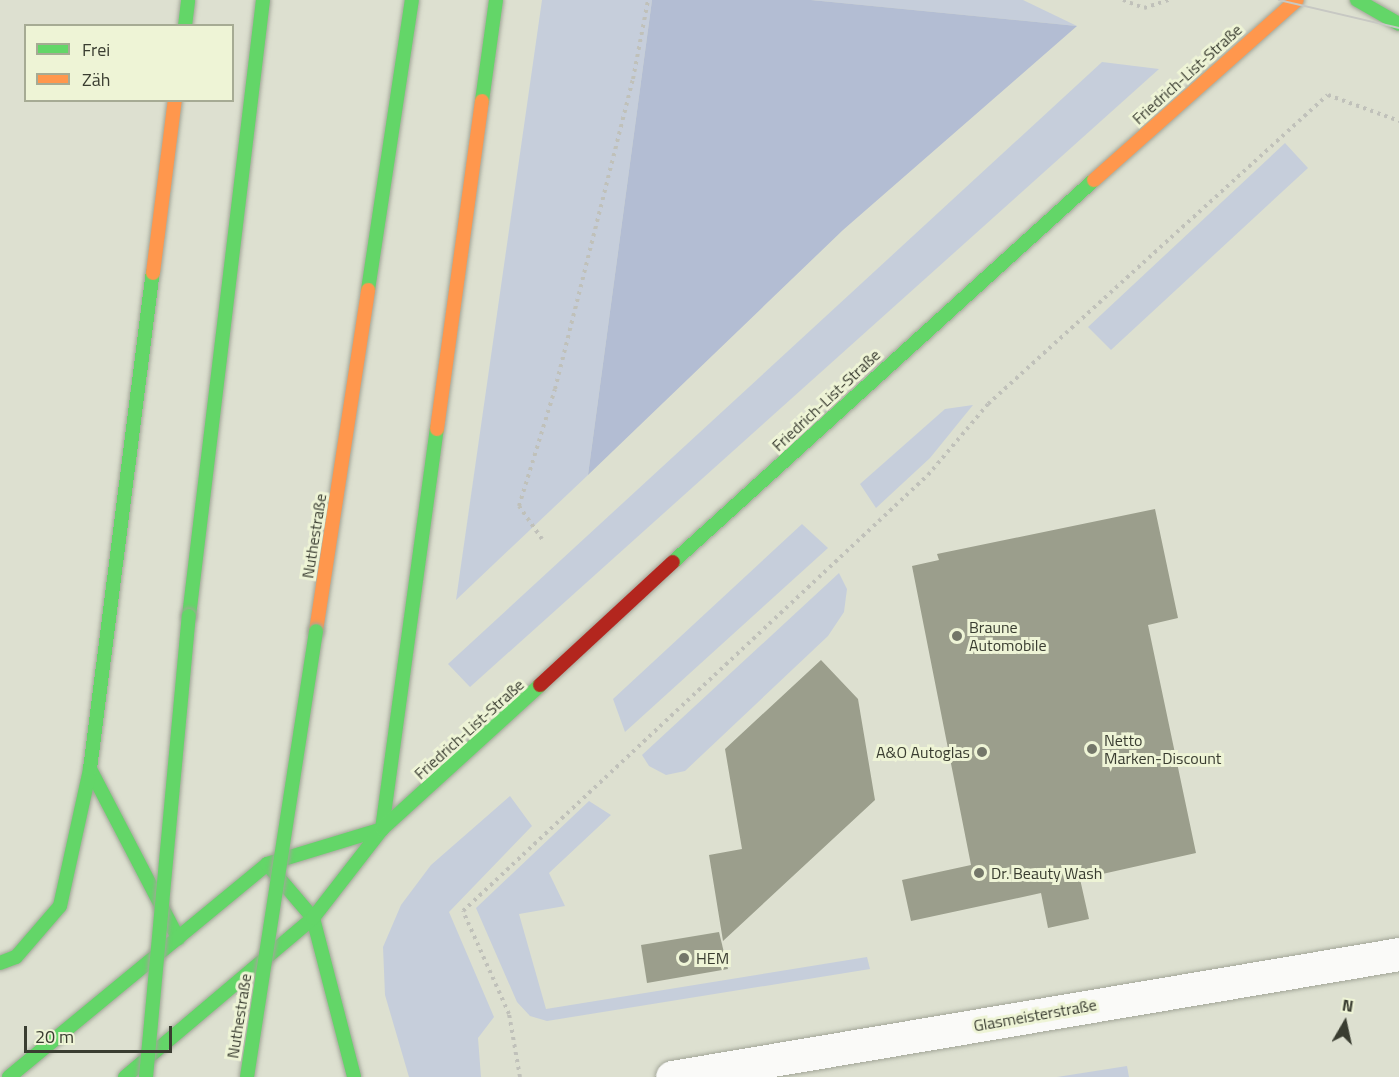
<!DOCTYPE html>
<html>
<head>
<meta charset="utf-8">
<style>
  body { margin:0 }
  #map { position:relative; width:1399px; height:1077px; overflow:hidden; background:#dde0d0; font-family:"Titillium Web",sans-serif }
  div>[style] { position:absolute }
  .green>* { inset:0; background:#c6cedb }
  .forest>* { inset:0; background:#b3bdd3 }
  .building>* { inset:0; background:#9b9e8c }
  .path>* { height:4px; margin-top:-2px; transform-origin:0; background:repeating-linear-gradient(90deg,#c0c1ba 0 3px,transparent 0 7.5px) }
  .roads { filter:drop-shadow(0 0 2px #a2a598) drop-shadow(0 0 2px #a2a598) }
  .street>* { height:33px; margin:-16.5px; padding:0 16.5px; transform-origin:16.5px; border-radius:16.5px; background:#fafaf8 }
  .fast>* { height:14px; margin:-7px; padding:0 7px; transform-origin:7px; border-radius:7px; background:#63d668 }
  .slow>* { height:14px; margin:-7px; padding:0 7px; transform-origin:7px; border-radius:7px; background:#ff974d }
  .jam>* { height:14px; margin:-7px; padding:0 7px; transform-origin:7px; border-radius:7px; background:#b3261e }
  .tram>* { height:1.5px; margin:-0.75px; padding:0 0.75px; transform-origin:0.75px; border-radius:0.75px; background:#c7c8c3 }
  .bridges { filter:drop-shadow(0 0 2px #a2a598) drop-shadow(0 0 2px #a2a598) }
  .fast-bridge>* { height:14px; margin:-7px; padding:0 7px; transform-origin:7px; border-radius:7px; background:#63d668 }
  .dots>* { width:16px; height:16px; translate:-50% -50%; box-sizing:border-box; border:3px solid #eef4d6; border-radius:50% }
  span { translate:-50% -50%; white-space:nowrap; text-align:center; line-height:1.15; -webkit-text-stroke:6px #eef4d6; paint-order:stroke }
  .street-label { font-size:16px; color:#3a3d31 }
  .poi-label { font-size:16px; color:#3a3d31 }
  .left { translate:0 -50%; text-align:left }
  .right { translate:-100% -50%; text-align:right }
  .legend { position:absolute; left:24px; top:24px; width:210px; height:78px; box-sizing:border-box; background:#eef4d6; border:2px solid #a6ab94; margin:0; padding:8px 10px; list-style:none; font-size:18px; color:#3a3d31 }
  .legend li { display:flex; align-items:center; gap:12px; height:30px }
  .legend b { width:30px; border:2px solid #a6ab94 }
  .north { position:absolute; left:1315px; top:993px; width:60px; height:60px; -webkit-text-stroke:4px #eef4d6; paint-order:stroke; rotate:9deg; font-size:16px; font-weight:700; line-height:24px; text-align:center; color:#3a3d31 }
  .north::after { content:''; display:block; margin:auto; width:21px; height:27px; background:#3a3d31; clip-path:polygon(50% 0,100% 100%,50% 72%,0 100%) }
  .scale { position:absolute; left:24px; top:1026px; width:148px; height:27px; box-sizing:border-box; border:3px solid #3a3d31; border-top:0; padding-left:8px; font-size:18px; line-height:21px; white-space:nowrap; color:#3a3d31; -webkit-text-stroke:4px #eef4d6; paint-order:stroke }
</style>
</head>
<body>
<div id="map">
  <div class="green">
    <i style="clip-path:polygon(542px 0,652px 0,588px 475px,456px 600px)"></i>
    <i style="clip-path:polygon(811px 0,1023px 0,1077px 26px)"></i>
    <i style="clip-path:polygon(1102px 62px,1159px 69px,470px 687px,448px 664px)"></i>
    <i style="clip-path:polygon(1285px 143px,1308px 168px,1111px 350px,1088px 327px)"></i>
    <i style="clip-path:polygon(973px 405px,930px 458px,876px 508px,860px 484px,945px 409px)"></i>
    <i style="clip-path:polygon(802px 524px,828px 548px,625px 732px,613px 699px)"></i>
    <i style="clip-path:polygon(839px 573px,847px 589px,844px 612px,828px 636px,685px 771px,666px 775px,649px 766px,642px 755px)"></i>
    <i style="clip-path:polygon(510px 796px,532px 826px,449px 912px,494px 1017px,478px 1038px,481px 1077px,409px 1077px,385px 995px,383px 947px,401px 905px,431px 865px)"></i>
    <i style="clip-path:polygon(589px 801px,611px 815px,549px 873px,565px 906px,519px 914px,546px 1009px,867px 957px,870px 969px,547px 1021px,530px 1016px,517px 1002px,476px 908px)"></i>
    <i style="clip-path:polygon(1127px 1066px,1129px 1077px,1057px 1077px)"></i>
  </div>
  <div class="forest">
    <i style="clip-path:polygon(652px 0,811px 0,1077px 26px,843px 230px,588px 475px)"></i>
  </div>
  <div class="building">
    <i style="clip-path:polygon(1155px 509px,1178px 618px,1148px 625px,1196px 853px,1080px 879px,1089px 919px,1048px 928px,1041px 893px,911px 921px,902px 880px,971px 865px,912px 566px,939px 560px,937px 554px)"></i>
    <i style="clip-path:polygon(821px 660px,858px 699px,875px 800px,723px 941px,709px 855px,742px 849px,725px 749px)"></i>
    <i style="clip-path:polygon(719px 932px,728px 969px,647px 983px,641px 945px)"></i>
  </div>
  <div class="path">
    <i style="left:1123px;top:0;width:22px;rotate:21deg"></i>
    <i style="left:1144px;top:8px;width:26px;rotate:-18deg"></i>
    <i style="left:542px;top:539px;width:40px;rotate:-124.9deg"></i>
    <i style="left:519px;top:506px;width:122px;rotate:-72.9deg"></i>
    <i style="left:555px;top:389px;width:320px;rotate:-75.9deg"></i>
    <i style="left:633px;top:79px;width:80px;rotate:-79.2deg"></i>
    <i style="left:520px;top:1077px;width:64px;rotate:-99.9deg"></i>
    <i style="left:509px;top:1014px;width:113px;rotate:-114.1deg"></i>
    <i style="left:463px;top:911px;width:637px;rotate:-43.16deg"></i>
    <i style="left:928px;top:475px;width:93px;rotate:-49.8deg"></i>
    <i style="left:988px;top:404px;width:459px;rotate:-42.3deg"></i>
    <i style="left:1328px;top:95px;width:76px;rotate:20.1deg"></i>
  </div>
  <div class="roads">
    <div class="street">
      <i style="left:672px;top:1077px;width:737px;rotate:-9.6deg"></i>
    </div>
    <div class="fast">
      <i style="left:1357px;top:0;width:48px;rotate:29.7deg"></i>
      <i style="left:185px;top:26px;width:26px;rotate:-83deg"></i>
      <i style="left:482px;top:101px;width:102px;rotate:-82.1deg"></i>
      <i style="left:368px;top:290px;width:293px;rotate:-81.4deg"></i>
      <i style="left:673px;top:562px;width:568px;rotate:-42.22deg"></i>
      <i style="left:189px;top:616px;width:620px;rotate:-83.15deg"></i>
      <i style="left:90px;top:769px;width:191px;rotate:62.5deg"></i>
      <i style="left:382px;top:829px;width:404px;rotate:-82.2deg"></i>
      <i style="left:267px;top:864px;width:71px;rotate:49.6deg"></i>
      <i style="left:313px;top:918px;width:164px;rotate:75.5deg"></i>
      <i style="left:0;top:963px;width:17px;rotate:-21deg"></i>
      <i style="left:16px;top:957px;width:67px;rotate:-49.2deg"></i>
      <i style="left:60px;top:906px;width:140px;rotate:-77.6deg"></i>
      <i style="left:90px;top:769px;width:500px;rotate:-82.8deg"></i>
      <i style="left:9px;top:1077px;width:335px;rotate:-39.5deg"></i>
      <i style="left:267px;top:864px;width:120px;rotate:-16.9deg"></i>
      <i style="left:125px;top:1077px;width:246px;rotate:-40.2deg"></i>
      <i style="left:313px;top:918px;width:113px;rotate:-52.2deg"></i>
      <i style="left:382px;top:829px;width:214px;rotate:-42.3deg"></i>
    </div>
    <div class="slow">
      <i style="left:1094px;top:180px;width:271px;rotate:-41.6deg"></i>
      <i style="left:153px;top:273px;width:174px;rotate:-82.8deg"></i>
      <i style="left:437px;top:429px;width:331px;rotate:-82.2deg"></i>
      <i style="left:316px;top:631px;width:345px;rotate:-81.3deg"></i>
    </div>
    <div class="jam">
      <i style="left:540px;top:685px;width:181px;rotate:-42.8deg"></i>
    </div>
  </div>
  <div class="tram">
    <i style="left:1279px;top:0;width:123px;rotate:13.1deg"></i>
  </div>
  <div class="bridges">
    <div class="fast-bridge">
      <i style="left:146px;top:1077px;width:463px;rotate:-84.7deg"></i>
      <i style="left:247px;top:1077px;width:451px;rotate:-81.2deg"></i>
    </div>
  </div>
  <div class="dots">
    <i style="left:957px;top:636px;background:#737669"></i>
    <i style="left:1092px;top:749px;background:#737669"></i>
    <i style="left:982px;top:752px;background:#737669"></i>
    <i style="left:979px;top:873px;background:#737669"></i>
    <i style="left:684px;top:958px;background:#737669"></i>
  </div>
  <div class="street-label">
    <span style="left:1187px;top:74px;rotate:-42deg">Friedrich-List-Straße</span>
    <span style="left:826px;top:400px;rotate:-43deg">Friedrich-List-Straße</span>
    <span style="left:314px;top:536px;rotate:-81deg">Nuthestraße</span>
    <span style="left:469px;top:729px;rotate:-42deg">Friedrich-List-Straße</span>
    <span style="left:1035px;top:1015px;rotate:-10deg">Glasmeisterstraße</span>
    <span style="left:239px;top:1016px;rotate:-81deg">Nuthestraße</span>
  </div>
  <div class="poi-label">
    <span class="left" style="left:969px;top:636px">Braune<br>Automobile</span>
    <span class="left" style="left:1104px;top:749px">Netto<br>Marken-Discount</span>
    <span class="right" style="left:970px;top:752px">A&amp;O Autoglas</span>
    <span class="left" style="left:991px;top:873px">Dr. Beauty Wash</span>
    <span class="left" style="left:696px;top:958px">HEM</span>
  </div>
  <ul class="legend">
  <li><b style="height:8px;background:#63d668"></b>Frei</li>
  <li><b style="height:8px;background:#ff974d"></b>Zäh</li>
  </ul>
  <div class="north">N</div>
  <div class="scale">20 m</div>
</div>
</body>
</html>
